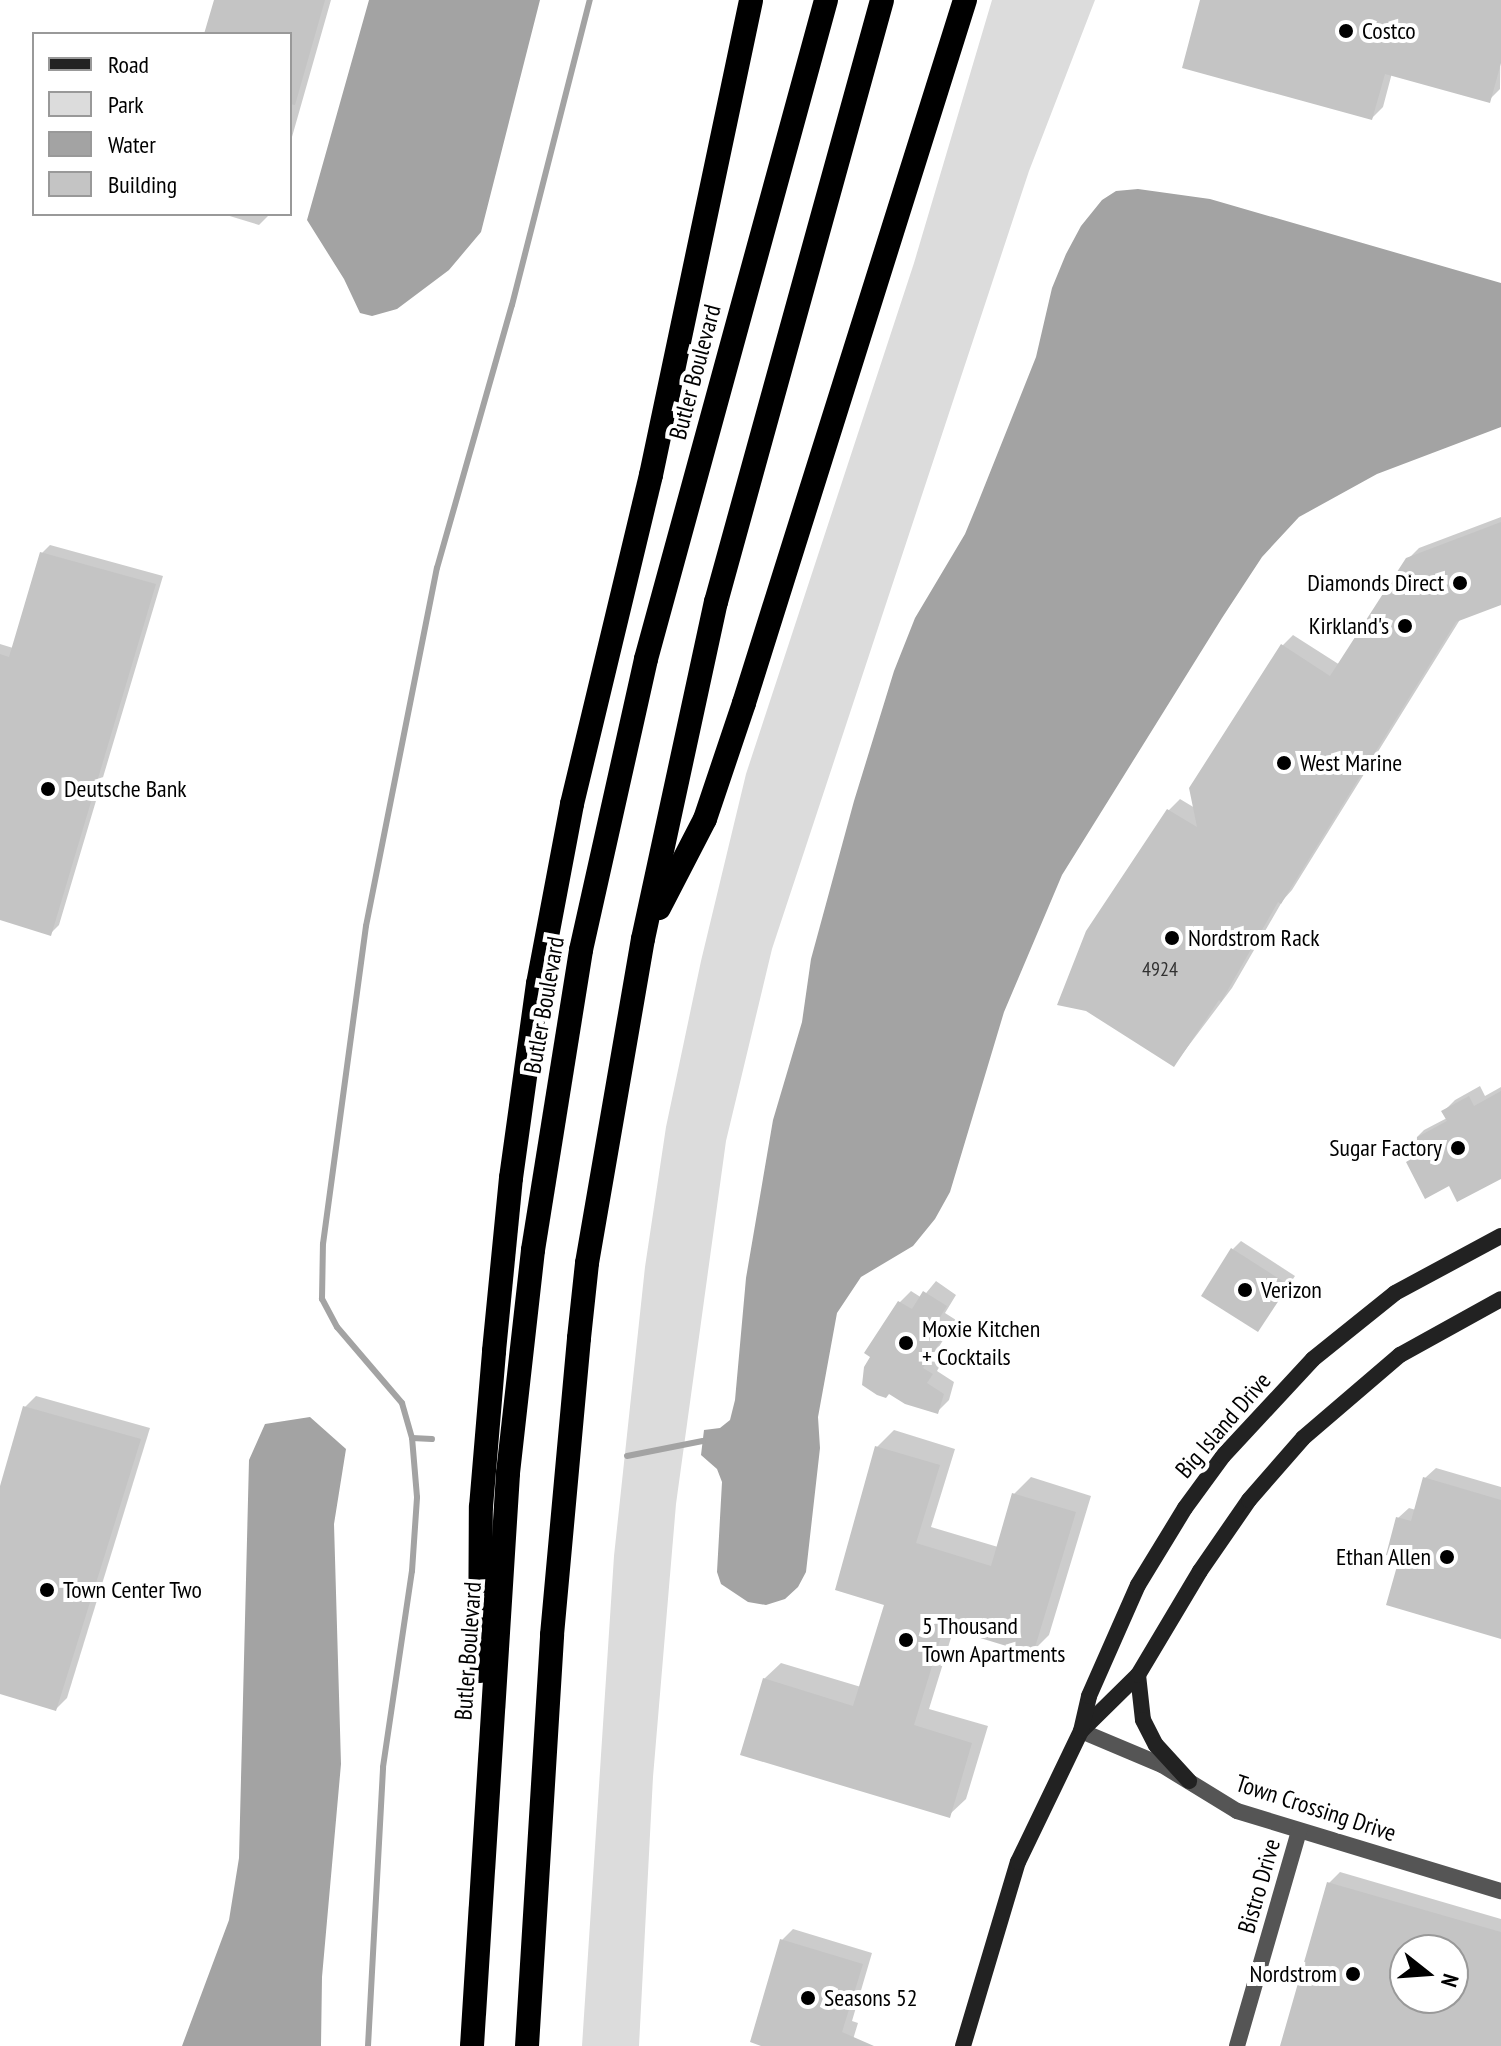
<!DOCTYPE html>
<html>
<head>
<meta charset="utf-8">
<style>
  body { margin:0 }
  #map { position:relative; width:1501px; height:2046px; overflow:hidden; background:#fff; font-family:"PT Sans Narrow",sans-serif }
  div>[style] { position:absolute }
  .green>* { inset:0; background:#dcdcdc }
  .water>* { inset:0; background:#a3a3a3 }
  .shadow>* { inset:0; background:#0003 }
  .stream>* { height:6px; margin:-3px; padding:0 3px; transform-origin:3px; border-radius:3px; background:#a3a3a3 }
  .building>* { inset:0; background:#c4c4c4 }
  .street>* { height:16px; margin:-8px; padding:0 8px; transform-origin:8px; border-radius:8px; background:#555 }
  .secondary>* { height:16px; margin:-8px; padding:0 8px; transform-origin:8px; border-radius:8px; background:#222 }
  .highway>* { height:24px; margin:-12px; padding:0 12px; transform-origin:12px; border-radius:12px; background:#000 }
  .dots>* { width:22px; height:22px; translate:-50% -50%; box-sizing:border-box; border:4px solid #fff; border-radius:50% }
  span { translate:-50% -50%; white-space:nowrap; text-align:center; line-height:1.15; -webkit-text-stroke:8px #fff; paint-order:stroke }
  .number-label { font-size:20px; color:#313131 }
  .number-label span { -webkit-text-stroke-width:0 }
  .poi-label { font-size:24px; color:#000 }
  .left { translate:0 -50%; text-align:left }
  .right { translate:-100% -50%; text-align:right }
  .street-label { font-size:24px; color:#000 }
  .legend { position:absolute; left:32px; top:32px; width:260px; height:184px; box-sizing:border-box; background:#fff; border:2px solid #999; margin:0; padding:10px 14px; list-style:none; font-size:24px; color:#000 }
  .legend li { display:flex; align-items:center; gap:16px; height:40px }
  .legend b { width:40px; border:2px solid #999 }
  .north { position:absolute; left:1389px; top:1934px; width:80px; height:80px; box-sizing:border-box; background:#fff; border:2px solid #999; border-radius:50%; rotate:107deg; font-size:22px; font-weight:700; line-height:32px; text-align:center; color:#000 }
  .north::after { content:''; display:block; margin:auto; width:28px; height:36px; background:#000; clip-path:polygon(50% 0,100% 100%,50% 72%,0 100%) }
</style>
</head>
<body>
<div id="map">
  <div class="green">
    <i style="clip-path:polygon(992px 0,1095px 0,1029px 171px,772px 949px,726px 1141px,676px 1504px,653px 1777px,639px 2046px,582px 2046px,614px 1556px,645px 1267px,666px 1127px,701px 961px,746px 774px,914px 263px)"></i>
  </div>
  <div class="water">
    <i style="clip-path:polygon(369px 0,540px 0,481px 232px,449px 270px,397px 309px,372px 316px,360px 313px,344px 279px,307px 220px)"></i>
    <i style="clip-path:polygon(1138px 189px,1210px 199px,1501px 283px,1501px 427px,1377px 474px,1299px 517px,1262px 557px,1222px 618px,1062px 875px,1004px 1012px,950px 1192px,935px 1219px,913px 1246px,861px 1277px,837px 1313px,818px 1417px,820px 1448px,806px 1572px,798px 1587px,785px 1599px,766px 1605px,748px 1602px,721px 1584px,717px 1572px,722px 1482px,717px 1469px,701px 1455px,704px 1430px,720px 1428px,730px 1420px,735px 1400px,746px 1278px,773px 1120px,802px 1022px,811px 959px,854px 801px,894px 671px,915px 618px,965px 534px,977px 505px,1036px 357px,1052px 288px,1066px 254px,1081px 226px,1102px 200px,1116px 191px)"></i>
    <i style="clip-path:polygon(310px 1417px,346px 1449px,334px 1524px,341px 1764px,322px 1977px,321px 2046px,182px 2046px,229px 1920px,239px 1858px,249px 1460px,265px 1424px)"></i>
  </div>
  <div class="shadow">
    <i style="clip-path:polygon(216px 0,331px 0,290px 144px,290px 34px,206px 34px)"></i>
    <i style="clip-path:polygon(1202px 0,1501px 0,1500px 89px,1489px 100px,1392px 73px,1383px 107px,1372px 118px)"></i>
    <i style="clip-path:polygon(223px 214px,270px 214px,259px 225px)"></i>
    <i style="clip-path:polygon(1501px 517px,1501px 603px,1461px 618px,1292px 890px,1283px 900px,1232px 988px,1174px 1065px,1088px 932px,1169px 810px,1180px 799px,1195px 808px,1282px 646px,1293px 635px,1340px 665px,1407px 560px,1419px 548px)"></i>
    <i style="clip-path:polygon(50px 545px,163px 576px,59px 925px,51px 933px,0 918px,0 644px,13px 648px,42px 553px)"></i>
    <i style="clip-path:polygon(1480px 1086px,1485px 1096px,1501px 1087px,1501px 1176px,1450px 1184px,1408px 1162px,1419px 1152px,1413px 1141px,1424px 1130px,1447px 1118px,1444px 1111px,1455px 1100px)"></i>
    <i style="clip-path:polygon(1241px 1241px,1295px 1276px,1258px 1330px,1233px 1249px)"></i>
    <i style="clip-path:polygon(936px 1281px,956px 1295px,945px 1313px,956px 1320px,933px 1356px,942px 1362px,937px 1371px,954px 1382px,949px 1400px,938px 1411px,867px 1352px,900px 1302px,911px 1291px,922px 1298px)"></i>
    <i style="clip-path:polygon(36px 1396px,150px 1428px,67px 1698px,56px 1709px,0 1692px,0 1494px,25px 1407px)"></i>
    <i style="clip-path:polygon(894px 1430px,955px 1449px,931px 1527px,998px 1547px,1014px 1494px,1031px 1477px,1091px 1496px,1049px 1635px,1033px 1651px,954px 1628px,929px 1709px,988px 1726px,966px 1799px,949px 1815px,764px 1679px,781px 1663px,861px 1687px,887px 1603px,877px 1447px)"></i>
    <i style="clip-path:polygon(1436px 1468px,1501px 1487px,1501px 1637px,1402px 1558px,1398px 1518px,1409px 1508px,1416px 1510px,1425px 1478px)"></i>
    <i style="clip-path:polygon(evenodd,1340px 1872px,1501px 1919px,1501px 2046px,1282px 2046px,1329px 1883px,1340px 1872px,1405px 1950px,1453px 1950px,1453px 1998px,1405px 1998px,1405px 1950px)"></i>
    <i style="clip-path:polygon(793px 1929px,872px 1953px,852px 2021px,858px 2023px,851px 2046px,768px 2046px,782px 1940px)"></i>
  </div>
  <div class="stream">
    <i style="left:412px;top:1438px;width:20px;rotate:3deg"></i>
    <i style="left:627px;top:1456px;width:77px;rotate:-11.2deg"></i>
    <i style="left:368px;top:2046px;width:279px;rotate:-86.9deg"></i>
    <i style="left:383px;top:1767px;width:198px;rotate:-81.6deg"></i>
    <i style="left:412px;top:1571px;width:74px;rotate:-86.1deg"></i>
    <i style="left:417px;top:1497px;width:59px;rotate:-94.8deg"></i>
    <i style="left:412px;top:1438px;width:36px;rotate:-106deg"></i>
    <i style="left:402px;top:1403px;width:100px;rotate:-130.5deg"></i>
    <i style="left:337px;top:1327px;width:32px;rotate:-118deg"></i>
    <i style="left:322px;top:1299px;width:55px;rotate:-89deg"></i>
    <i style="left:323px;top:1244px;width:321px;rotate:-82.3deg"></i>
    <i style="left:366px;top:926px;width:365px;rotate:-78.8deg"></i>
    <i style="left:437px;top:568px;width:273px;rotate:-74.1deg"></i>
    <i style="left:512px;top:305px;width:315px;rotate:-75.7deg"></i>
  </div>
  <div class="building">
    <i style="clip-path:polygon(214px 0,325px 0,295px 105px,290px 104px,290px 34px,204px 34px)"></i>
    <i style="clip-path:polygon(1200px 0,1501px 0,1501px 63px,1490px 103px,1385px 74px,1372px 120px,1182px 68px)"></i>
    <i style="clip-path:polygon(1501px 522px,1501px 605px,1456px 622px,1281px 904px,1278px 902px,1221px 1002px,1219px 1000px,1174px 1067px,1086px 1011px,1057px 1005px,1086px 931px,1167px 809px,1197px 827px,1189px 788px,1281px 644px,1330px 676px,1406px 558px)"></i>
    <i style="clip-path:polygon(40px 552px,156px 584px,51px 936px,0 920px,0 654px,9px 657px)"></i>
    <i style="clip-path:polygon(1501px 1091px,1501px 1179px,1457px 1202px,1449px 1186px,1425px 1199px,1406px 1162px,1418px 1155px,1410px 1141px,1447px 1121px,1441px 1111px,1469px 1096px,1474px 1106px)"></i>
    <i style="clip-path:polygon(1231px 1248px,1289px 1285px,1258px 1332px,1201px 1296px)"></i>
    <i style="clip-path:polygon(923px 1291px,947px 1306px,935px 1325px,947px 1332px,923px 1368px,933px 1374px,927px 1383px,944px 1394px,938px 1414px,905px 1404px,889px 1394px,886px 1398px,877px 1395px,862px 1385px,864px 1367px,870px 1357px,864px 1353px,898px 1301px,912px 1309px)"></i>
    <i style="clip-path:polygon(23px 1406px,141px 1439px,56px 1711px,0 1694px,0 1486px)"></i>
    <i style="clip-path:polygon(875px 1446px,940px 1465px,916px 1543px,991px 1566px,1012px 1493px,1076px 1512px,1033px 1654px,944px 1627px,914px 1725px,972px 1743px,950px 1818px,740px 1755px,763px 1678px,853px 1706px,884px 1605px,835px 1590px)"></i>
    <i style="clip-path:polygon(1423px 1477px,1501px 1500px,1501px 1639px,1386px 1605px,1399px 1559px,1386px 1555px,1396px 1517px,1411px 1521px)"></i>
    <i style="clip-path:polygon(evenodd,1327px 1882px,1501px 1932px,1501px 2046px,1280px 2046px,1327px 1882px,1405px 1950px,1453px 1950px,1453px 1998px,1405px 1998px,1405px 1950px)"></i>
    <i style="clip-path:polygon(780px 1939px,863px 1964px,842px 2032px,874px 2046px,761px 2046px,750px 2042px)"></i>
  </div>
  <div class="street">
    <i style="left:1081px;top:1731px;width:88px;rotate:22.8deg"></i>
    <i style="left:1162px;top:1765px;width:88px;rotate:31.5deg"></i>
    <i style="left:1237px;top:1811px;width:276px;rotate:16.9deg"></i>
    <i style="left:1237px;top:2046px;width:224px;rotate:-73.9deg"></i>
  </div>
  <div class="secondary">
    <i style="left:1138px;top:1675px;width:45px;rotate:83.7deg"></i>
    <i style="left:1143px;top:1720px;width:28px;rotate:63deg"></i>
    <i style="left:1156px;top:1745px;width:49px;rotate:47.5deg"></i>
    <i style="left:1082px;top:1730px;width:78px;rotate:-44.5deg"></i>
    <i style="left:1138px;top:1675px;width:121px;rotate:-59.2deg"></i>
    <i style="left:1200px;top:1571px;width:86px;rotate:-55.4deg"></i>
    <i style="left:1249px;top:1500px;width:82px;rotate:-48.9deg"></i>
    <i style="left:1303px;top:1438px;width:128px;rotate:-40.6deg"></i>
    <i style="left:1400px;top:1355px;width:115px;rotate:-29deg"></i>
    <i style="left:963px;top:2046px;width:192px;rotate:-73.4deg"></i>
    <i style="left:1018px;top:1862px;width:145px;rotate:-64.3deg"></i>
    <i style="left:1081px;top:1731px;width:36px;rotate:-77deg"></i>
    <i style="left:1089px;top:1696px;width:121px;rotate:-66.2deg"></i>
    <i style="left:1138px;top:1585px;width:90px;rotate:-58.6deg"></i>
    <i style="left:1185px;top:1508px;width:64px;rotate:-53.8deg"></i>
    <i style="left:1223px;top:1456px;width:132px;rotate:-47.1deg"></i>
    <i style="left:1313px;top:1359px;width:105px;rotate:-38.8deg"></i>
    <i style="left:1395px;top:1293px;width:120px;rotate:-28.3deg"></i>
  </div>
  <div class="highway">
    <i style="left:659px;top:908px;width:100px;rotate:-62.7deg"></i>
    <i style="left:705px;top:819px;width:122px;rotate:-71.4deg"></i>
    <i style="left:744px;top:703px;width:737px;rotate:-72.55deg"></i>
    <i style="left:480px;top:1671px;width:164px;rotate:-89.7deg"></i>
    <i style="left:481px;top:1507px;width:157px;rotate:-85.2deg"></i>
    <i style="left:494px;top:1351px;width:174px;rotate:-84.4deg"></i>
    <i style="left:511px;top:1178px;width:196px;rotate:-82.1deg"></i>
    <i style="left:538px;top:984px;width:183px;rotate:-79.3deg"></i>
    <i style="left:572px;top:804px;width:338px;rotate:-76.5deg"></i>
    <i style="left:651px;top:475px;width:485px;rotate:-78.1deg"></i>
    <i style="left:472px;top:2046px;width:574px;rotate:-86.4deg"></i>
    <i style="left:508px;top:1473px;width:224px;rotate:-83.6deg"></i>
    <i style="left:533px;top:1250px;width:304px;rotate:-80.9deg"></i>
    <i style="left:581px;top:950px;width:298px;rotate:-77.4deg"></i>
    <i style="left:646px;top:659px;width:683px;rotate:-74.72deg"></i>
    <i style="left:527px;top:2046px;width:412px;rotate:-86.5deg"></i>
    <i style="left:552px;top:1635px;width:298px;rotate:-84.8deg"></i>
    <i style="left:579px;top:1338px;width:75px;rotate:-83.9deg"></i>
    <i style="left:587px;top:1263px;width:329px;rotate:-80.2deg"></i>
    <i style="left:643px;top:939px;width:345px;rotate:-77.8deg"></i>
    <i style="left:716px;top:602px;width:624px;rotate:-74.58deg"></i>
  </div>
  <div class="dots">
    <i style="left:1346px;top:31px;background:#000"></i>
    <i style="left:1460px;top:583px;background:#000"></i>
    <i style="left:1405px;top:626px;background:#000"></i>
    <i style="left:1284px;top:763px;background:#000"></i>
    <i style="left:48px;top:789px;background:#000"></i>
    <i style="left:1172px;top:938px;background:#000"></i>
    <i style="left:1458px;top:1148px;background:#000"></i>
    <i style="left:1245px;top:1290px;background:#000"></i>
    <i style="left:906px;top:1343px;background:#000"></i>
    <i style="left:1447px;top:1557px;background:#000"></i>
    <i style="left:47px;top:1590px;background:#000"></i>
    <i style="left:906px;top:1640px;background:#000"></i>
    <i style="left:1353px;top:1974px;background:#000"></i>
    <i style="left:808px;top:1998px;background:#000"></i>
  </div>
  <div class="number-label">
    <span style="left:1160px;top:969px">4924</span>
  </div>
  <div class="poi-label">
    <span class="left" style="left:1362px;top:31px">Costco</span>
    <span class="right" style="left:1444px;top:583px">Diamonds Direct</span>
    <span class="right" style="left:1389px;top:626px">Kirkland's</span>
    <span class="left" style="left:1300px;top:763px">West Marine</span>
    <span class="left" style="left:64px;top:789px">Deutsche Bank</span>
    <span class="left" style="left:1188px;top:938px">Nordstrom Rack</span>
    <span class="right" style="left:1442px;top:1148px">Sugar Factory</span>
    <span class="left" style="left:1261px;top:1290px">Verizon</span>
    <span class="left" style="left:922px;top:1343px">Moxie Kitchen<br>+ Cocktails</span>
    <span class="right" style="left:1431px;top:1557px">Ethan Allen</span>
    <span class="left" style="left:63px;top:1590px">Town Center Two</span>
    <span class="left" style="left:922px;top:1640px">5 Thousand<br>Town Apartments</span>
    <span class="right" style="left:1337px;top:1974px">Nordstrom</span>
    <span class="left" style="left:824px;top:1998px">Seasons 52</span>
  </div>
  <div class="street-label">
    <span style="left:695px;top:372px;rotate:-75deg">Butler Boulevard</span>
    <span style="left:544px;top:1005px;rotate:-80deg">Butler Boulevard</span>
    <span style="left:1223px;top:1425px;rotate:-49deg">Big Island Drive</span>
    <span style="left:468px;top:1651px;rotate:-86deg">Butler Boulevard</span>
    <span style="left:1316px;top:1808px;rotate:18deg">Town Crossing Drive</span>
    <span style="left:1259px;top:1886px;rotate:-74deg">Bistro Drive</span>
  </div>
  <ul class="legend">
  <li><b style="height:10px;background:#222"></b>Road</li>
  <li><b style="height:22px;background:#dcdcdc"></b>Park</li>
  <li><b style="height:22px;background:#a3a3a3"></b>Water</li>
  <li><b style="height:22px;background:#c4c4c4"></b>Building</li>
  </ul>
  <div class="north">N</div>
</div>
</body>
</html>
